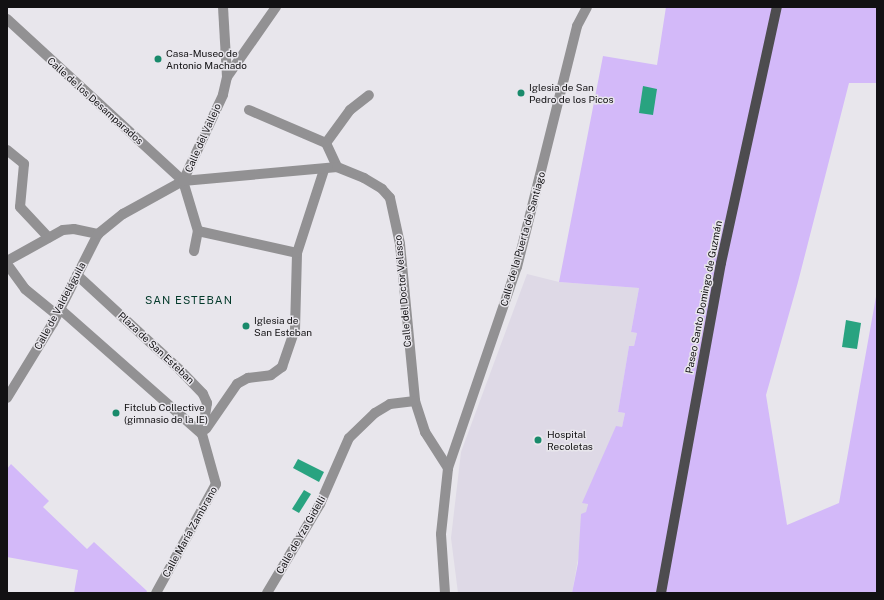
<!DOCTYPE html>
<html>
<head>
<meta charset="utf-8">
<style>
  body { margin:0 }
  #map { position:relative; width:884px; height:600px; overflow:hidden; background:#e8e6ec; font-family:"Public Sans",sans-serif }
  div>[style] { position:absolute }
  .built>* { inset:0; background:#ded9e6 }
  .green>* { inset:0; background:#d3b9f9 }
  .water>* { inset:0; background:#29a380 }
  .pedestrian>* { height:10px; margin:-5px; padding:0 5px; transform-origin:5px; border-radius:5px; background:#929193 }
  .minor>* { height:10px; margin:-5px; padding:0 5px; transform-origin:5px; border-radius:5px; background:#929193 }
  .primary>* { height:10px; margin:-5px; padding:0 5px; transform-origin:5px; border-radius:5px; background:#4d4c4f }
  .dots>* { width:11px; height:11px; translate:-50% -50%; box-sizing:border-box; border:2px solid #e8e6ec; border-radius:50% }
  span { translate:-50% -50%; white-space:nowrap; text-align:center; line-height:1.15; -webkit-text-stroke:3px #e8e6ec; paint-order:stroke }
  .poi-label { font-size:10px; color:#121113 }
  .left { translate:0 -50%; text-align:left }
  .street-label { font-size:10px; color:#121113 }
  .neighbourhood-label { font-size:11px; color:#03392a; letter-spacing:1px }
  .frame { position:absolute; inset:0; border:8px solid #121113; pointer-events:none }
</style>
</head>
<body>
<div id="map">
  <div class="built">
    <i style="clip-path:polygon(527px 274px,559px 282px,639px 288px,631px 332px,637px 333px,634px 346px,629px 346px,618px 412px,625px 413px,622px 427px,583px 503px,588px 503px,572px 593px,458px 593px,451px 538px,461px 452px)"></i>
  </div>
  <div class="green">
    <i style="clip-path:polygon(666px 7px,877px 7px,877px 83px,849px 83px,798px 282px,766px 395px,787px 525px,839px 503px,877px 291px,877px 593px,572px 593px,578px 563px,581px 514px,586px 512px,588px 504px,582px 503px,616px 426px,622px 427px,625px 413px,618px 412px,629px 346px,634px 346px,637px 333px,631px 332px,639px 288px,559px 282px,603px 56px,657px 65px)"></i>
    <i style="clip-path:polygon(11px 464px,49px 501px,43px 507px,87px 549px,94px 542px,147px 591px,146px 593px,74px 593px,78px 570px,7px 557px,7px 469px)"></i>
  </div>
  <div class="water">
    <i style="clip-path:polygon(643px 86px,657px 89px,653px 115px,639px 113px)"></i>
    <i style="clip-path:polygon(846px 320px,861px 323px,857px 349px,842px 347px)"></i>
    <i style="clip-path:polygon(298px 459px,324px 472px,319px 482px,293px 468px)"></i>
    <i style="clip-path:polygon(304px 490px,311px 494px,299px 513px,292px 509px)"></i>
  </div>
  <div class="pedestrian">
    <i style="left:249px;top:110px;width:84px;rotate:23.2deg"></i>
    <i style="left:326px;top:143px;width:26px;rotate:65deg"></i>
    <i style="left:326px;top:143px;width:41px;rotate:-54deg"></i>
    <i style="left:350px;top:110px;width:24px;rotate:-38deg"></i>
    <i style="left:7px;top:150px;width:22px;rotate:39deg"></i>
    <i style="left:24px;top:164px;width:43px;rotate:95.3deg"></i>
    <i style="left:20px;top:207px;width:42px;rotate:46.9deg"></i>
    <i style="left:194px;top:251px;width:20px;rotate:-79deg"></i>
    <i style="left:7px;top:261px;width:64px;rotate:-29deg"></i>
    <i style="left:63px;top:230px;width:11px;rotate:-5deg"></i>
    <i style="left:74px;top:229px;width:25px;rotate:12deg"></i>
    <i style="left:7px;top:264px;width:31px;rotate:54deg"></i>
    <i style="left:25px;top:289px;width:41px;rotate:39.1deg"></i>
    <i style="left:237px;top:384px;width:13px;rotate:-29deg"></i>
    <i style="left:248px;top:378px;width:23px;rotate:-7deg"></i>
    <i style="left:271px;top:375px;width:14px;rotate:-36deg"></i>
  </div>
  <div class="minor">
    <i style="left:223px;top:7px;width:70px;rotate:86.7deg"></i>
    <i style="left:276px;top:7px;width:85px;rotate:125deg"></i>
    <i style="left:227px;top:77px;width:18px;rotate:103deg"></i>
    <i style="left:223px;top:95px;width:95px;rotate:114.9deg"></i>
    <i style="left:183px;top:181px;width:52px;rotate:73.3deg"></i>
    <i style="left:198px;top:231px;width:101px;rotate:12.5deg"></i>
    <i style="left:7px;top:19px;width:239px;rotate:42.6deg"></i>
    <i style="left:77px;top:275px;width:140px;rotate:42.7deg"></i>
    <i style="left:180px;top:370px;width:33px;rotate:46deg"></i>
    <i style="left:203px;top:394px;width:10px;rotate:66deg"></i>
    <i style="left:207px;top:403px;width:31px;rotate:99deg"></i>
    <i style="left:202px;top:434px;width:52px;rotate:74.4deg"></i>
    <i style="left:216px;top:484px;width:124px;rotate:118.8deg"></i>
    <i style="left:60px;top:309px;width:189px;rotate:41.4deg"></i>
    <i style="left:282px;top:367px;width:39px;rotate:-71deg"></i>
    <i style="left:295px;top:330px;width:77px;rotate:-88.5deg"></i>
    <i style="left:297px;top:253px;width:87px;rotate:-72deg"></i>
    <i style="left:7px;top:398px;width:88px;rotate:-58.5deg"></i>
    <i style="left:53px;top:323px;width:100px;rotate:-63.2deg"></i>
    <i style="left:98px;top:234px;width:32px;rotate:-39deg"></i>
    <i style="left:123px;top:214px;width:68px;rotate:-28.8deg"></i>
    <i style="left:183px;top:181px;width:155px;rotate:-5.2deg"></i>
    <i style="left:337px;top:167px;width:29px;rotate:22deg"></i>
    <i style="left:364px;top:178px;width:21px;rotate:31deg"></i>
    <i style="left:382px;top:189px;width:12px;rotate:48deg"></i>
    <i style="left:390px;top:198px;width:47px;rotate:77.7deg"></i>
    <i style="left:400px;top:244px;width:158px;rotate:84.5deg"></i>
    <i style="left:415px;top:401px;width:33px;rotate:72deg"></i>
    <i style="left:425px;top:432px;width:43px;rotate:57.4deg"></i>
    <i style="left:206px;top:429px;width:55px;rotate:-55.4deg"></i>
    <i style="left:267px;top:593px;width:104px;rotate:-59.2deg"></i>
    <i style="left:320px;top:504px;width:72px;rotate:-66.3deg"></i>
    <i style="left:349px;top:438px;width:36px;rotate:-44deg"></i>
    <i style="left:375px;top:413px;width:17px;rotate:-31deg"></i>
    <i style="left:390px;top:404px;width:25px;rotate:-7deg"></i>
    <i style="left:445px;top:593px;width:59px;rotate:-93.9deg"></i>
    <i style="left:441px;top:534px;width:66px;rotate:-83.9deg"></i>
    <i style="left:448px;top:468px;width:213px;rotate:-71.1deg"></i>
    <i style="left:517px;top:267px;width:248px;rotate:-76deg"></i>
    <i style="left:577px;top:26px;width:21px;rotate:-62deg"></i>
  </div>
  <div class="primary">
    <i style="left:661px;top:593px;width:335px;rotate:-79.7deg"></i>
    <i style="left:721px;top:263px;width:262px;rotate:-77.7deg"></i>
  </div>
  <div class="dots">
    <i style="left:158px;top:59px;background:#198a6b"></i>
    <i style="left:521px;top:93px;background:#198a6b"></i>
    <i style="left:246px;top:326px;background:#198a6b"></i>
    <i style="left:116px;top:413px;background:#198a6b"></i>
    <i style="left:538px;top:440px;background:#198a6b"></i>
  </div>
  <div class="poi-label">
    <span class="left" style="left:166px;top:59px">Casa-Museo de<br>Antonio Machado</span>
    <span class="left" style="left:529px;top:93px">Iglesia de San<br>Pedro de los Picos</span>
    <span class="left" style="left:254px;top:326px">Iglesia de<br>San Esteban</span>
    <span class="left" style="left:124px;top:413px">Fitclub Collective<br>(gimnasio de la IE)</span>
    <span class="left" style="left:547px;top:440px">Hospital<br>Recoletas</span>
  </div>
  <div class="street-label">
    <span style="left:95px;top:101px;rotate:42deg">Calle de los Desamparados</span>
    <span style="left:203px;top:138px;rotate:-66deg">Calle del Vallejo</span>
    <span style="left:523px;top:239px;rotate:-74deg">Calle de la Puerta de Santiago</span>
    <span style="left:403px;top:291px;rotate:-95deg">Calle del Doctor Velasco</span>
    <span style="left:704px;top:297px;rotate:-79deg">Paseo Santo Domingo de Guzmán</span>
    <span style="left:60px;top:306px;rotate:-62deg">Calle de Valdeláguila</span>
    <span style="left:156px;top:348px;rotate:43deg">Plaza de San Esteban</span>
    <span style="left:190px;top:532px;rotate:-61deg">Calle María Zambrano</span>
    <span style="left:301px;top:535px;rotate:-60deg">Calle de Yza Gidelli</span>
  </div>
  <div class="neighbourhood-label">
    <span style="left:189px;top:300px">SAN ESTEBAN</span>
  </div>
  <div class="frame"></div>
</div>
</body>
</html>
